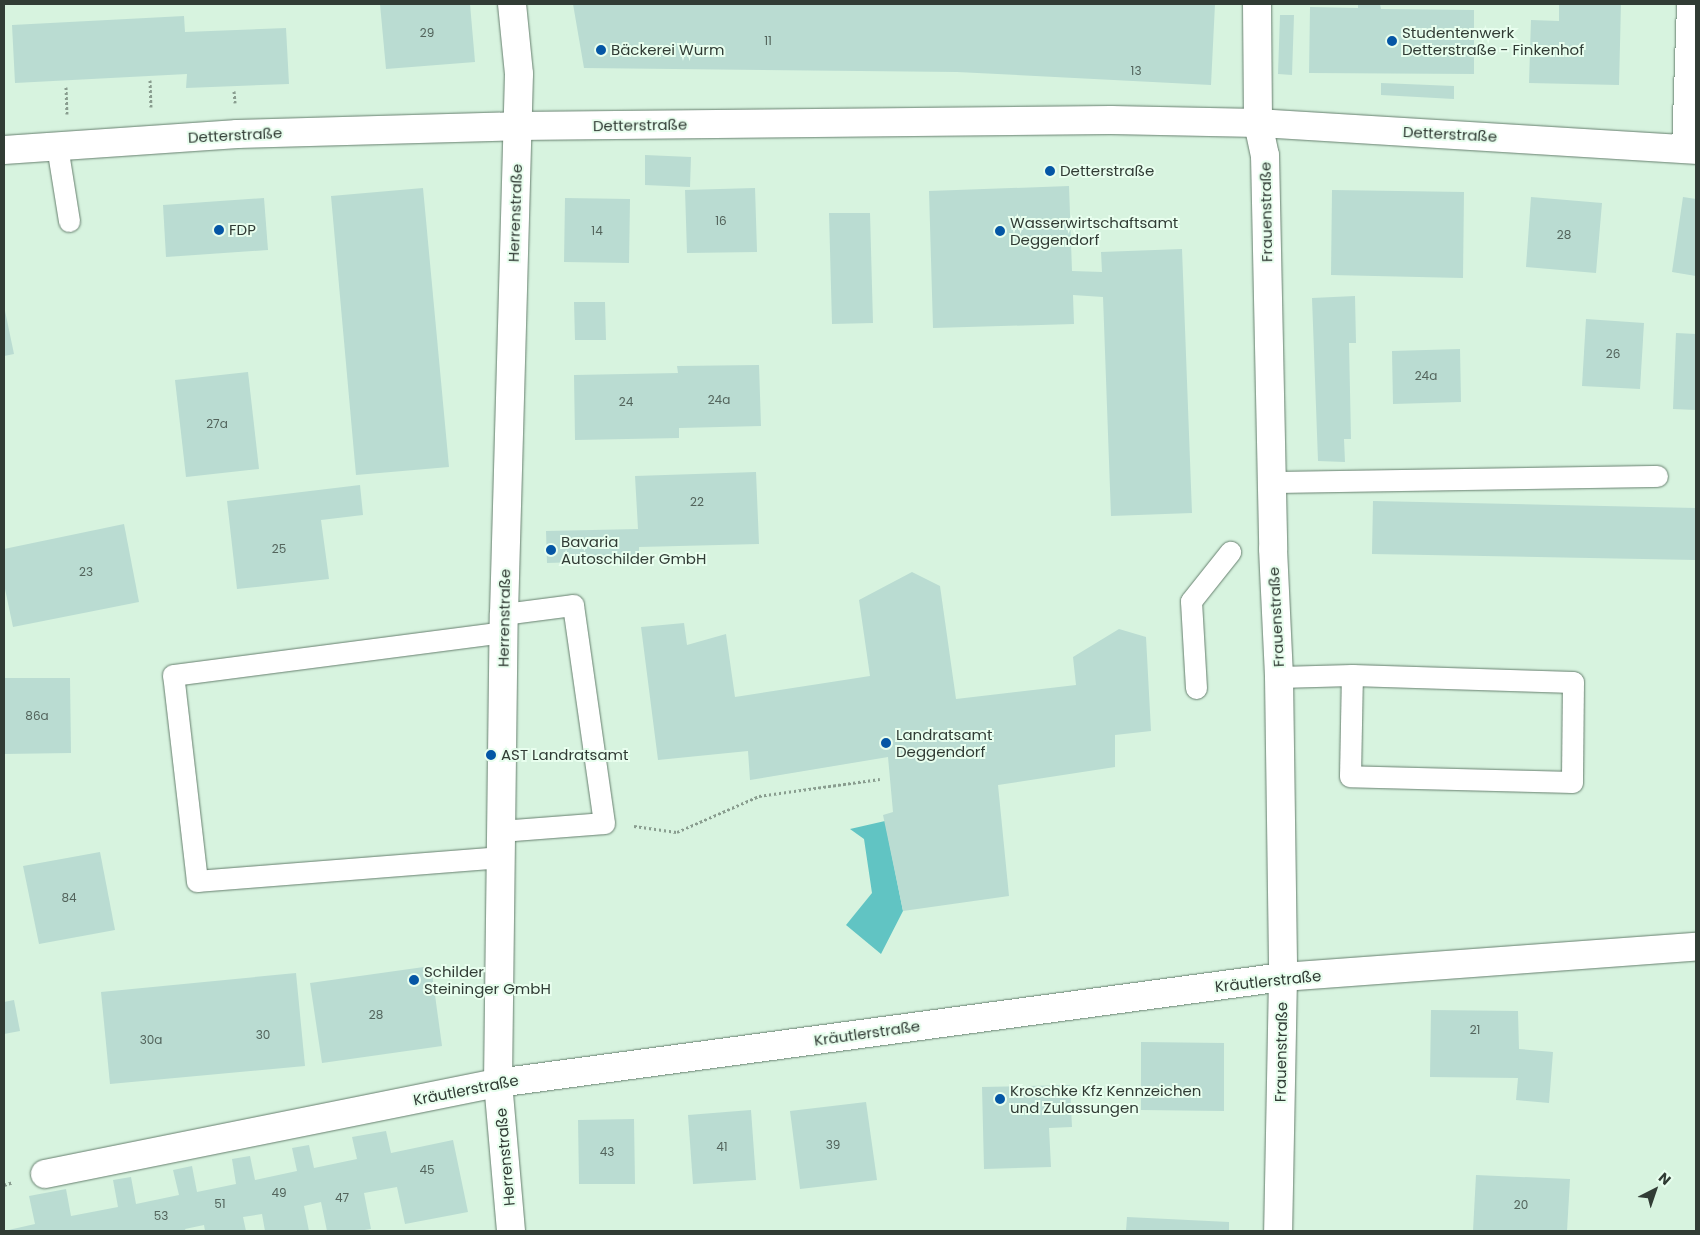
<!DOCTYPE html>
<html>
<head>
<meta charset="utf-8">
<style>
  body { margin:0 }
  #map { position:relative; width:1700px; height:1235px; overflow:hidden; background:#d7f3df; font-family:Poppins,sans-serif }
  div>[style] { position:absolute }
  .water>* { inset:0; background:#61c4c3 }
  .building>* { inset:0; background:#badcd2 }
  .path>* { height:3px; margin-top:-1.5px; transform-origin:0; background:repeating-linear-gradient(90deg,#899d8f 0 2.5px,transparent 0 5px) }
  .roads { filter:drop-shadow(0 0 1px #667f6e) drop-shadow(0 0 1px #667f6e) }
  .lane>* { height:21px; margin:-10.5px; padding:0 10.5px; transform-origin:10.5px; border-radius:10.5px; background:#fff }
  .street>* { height:28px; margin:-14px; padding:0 14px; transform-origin:14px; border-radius:14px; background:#fff }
  .dots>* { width:14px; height:14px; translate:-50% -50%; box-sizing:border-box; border:2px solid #e8feee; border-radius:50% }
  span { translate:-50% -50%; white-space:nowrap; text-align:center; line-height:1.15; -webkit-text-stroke:4px #e8feee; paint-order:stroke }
  .number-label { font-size:12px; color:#53645c }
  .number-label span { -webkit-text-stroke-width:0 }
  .poi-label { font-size:15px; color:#313c35 }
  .left { translate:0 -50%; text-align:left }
  .street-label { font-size:15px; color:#313c35 }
  .frame { position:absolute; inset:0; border:5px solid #313c35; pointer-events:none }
  .north { position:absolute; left:1630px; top:1165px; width:50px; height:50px; -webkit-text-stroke:4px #e8feee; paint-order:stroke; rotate:41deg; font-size:14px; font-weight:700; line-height:20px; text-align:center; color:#313c35 }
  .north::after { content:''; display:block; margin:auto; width:18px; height:22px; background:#313c35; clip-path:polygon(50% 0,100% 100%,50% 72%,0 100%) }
</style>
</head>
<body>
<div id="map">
  <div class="water">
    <i style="clip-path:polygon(885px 821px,903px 911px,881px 954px,846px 925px,872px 893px,864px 839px,850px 829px)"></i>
  </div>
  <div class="building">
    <i style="clip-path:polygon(380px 4px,470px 4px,475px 62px,386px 69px)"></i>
    <i style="clip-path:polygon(573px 4px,1215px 4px,1211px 85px,957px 72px,584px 68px)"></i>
    <i style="clip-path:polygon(1358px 4px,1380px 4px,1381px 9px,1474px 10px,1474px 74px,1309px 73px,1310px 7px,1358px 8px)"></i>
    <i style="clip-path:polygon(1559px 4px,1621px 4px,1619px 85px,1529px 83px,1531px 20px,1559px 21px)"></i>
    <i style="clip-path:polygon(1280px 15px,1294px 15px,1292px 75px,1278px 74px)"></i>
    <i style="clip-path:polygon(184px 16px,185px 32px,286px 28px,289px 84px,186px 88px,187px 74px,15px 83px,12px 25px)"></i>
    <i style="clip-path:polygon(1381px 83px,1454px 86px,1454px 99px,1381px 95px)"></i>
    <i style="clip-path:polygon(645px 155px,691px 157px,690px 187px,645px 185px)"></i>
    <i style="clip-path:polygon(1069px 186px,1072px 271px,1102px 272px,1101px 252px,1182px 249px,1192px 513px,1111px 516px,1103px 297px,1073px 295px,1074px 324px,933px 328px,929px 191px)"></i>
    <i style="clip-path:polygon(423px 188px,449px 467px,356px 475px,331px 196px)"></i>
    <i style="clip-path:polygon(755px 188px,757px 252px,687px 253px,685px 190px)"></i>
    <i style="clip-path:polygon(1332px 190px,1464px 192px,1463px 278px,1331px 275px)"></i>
    <i style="clip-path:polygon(1531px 197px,1602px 203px,1596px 273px,1526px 267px)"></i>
    <i style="clip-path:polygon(1683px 197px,1696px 199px,1696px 276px,1672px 272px)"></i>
    <i style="clip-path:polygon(264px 198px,268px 250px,166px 257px,163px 205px)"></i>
    <i style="clip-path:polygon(565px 198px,630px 199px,629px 263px,564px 262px)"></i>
    <i style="clip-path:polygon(829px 213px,870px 213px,873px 323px,832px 324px)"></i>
    <i style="clip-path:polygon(1355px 296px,1356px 343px,1349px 343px,1351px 439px,1344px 439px,1345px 462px,1318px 461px,1312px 298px)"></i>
    <i style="clip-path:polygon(574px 302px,605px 302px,606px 340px,575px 340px)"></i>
    <i style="clip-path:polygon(4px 306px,14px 354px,4px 356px)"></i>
    <i style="clip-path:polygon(1586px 319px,1644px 323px,1640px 389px,1582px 386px)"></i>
    <i style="clip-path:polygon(1676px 333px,1696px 334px,1696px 410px,1673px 409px)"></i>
    <i style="clip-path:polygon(1460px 349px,1461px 402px,1393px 404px,1392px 351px)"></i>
    <i style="clip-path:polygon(759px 365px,761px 426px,679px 428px,679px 438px,575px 440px,574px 375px,678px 373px,677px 366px)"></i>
    <i style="clip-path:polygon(248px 372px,259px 469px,186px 477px,175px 380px)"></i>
    <i style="clip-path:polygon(756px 472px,759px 544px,639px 547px,639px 560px,547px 563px,546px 531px,638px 529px,635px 476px)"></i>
    <i style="clip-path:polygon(360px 485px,363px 515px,321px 520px,329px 579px,237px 589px,227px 501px)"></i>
    <i style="clip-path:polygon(1373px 501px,1696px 508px,1696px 560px,1372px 554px)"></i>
    <i style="clip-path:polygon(124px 524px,139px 602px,13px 627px,4px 584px,4px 549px)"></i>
    <i style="clip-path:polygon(912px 572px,940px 586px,956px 699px,1076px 685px,1073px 657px,1119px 629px,1146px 637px,1151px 731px,1115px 735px,1115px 767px,998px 785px,1009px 896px,903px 911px,883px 815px,893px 812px,888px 757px,750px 780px,748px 751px,658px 760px,641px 627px,684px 623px,687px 645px,726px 634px,735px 697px,870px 676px,859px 600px)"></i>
    <i style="clip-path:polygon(4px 678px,70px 678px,71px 753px,4px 754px)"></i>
    <i style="clip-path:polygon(100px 852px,115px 930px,39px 944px,23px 866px)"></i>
    <i style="clip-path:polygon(431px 966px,442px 1046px,322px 1063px,310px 983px)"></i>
    <i style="clip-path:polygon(296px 973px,305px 1066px,110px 1084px,101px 992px)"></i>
    <i style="clip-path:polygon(14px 1000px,20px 1031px,4px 1034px,4px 1002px)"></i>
    <i style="clip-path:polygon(1431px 1010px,1518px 1011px,1519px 1049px,1553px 1052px,1549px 1103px,1516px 1100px,1518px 1078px,1430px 1077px)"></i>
    <i style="clip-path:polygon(1141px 1042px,1224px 1043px,1224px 1111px,1141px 1110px)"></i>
    <i style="clip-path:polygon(1070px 1085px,1072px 1127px,1049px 1128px,1051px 1167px,984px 1169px,982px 1087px)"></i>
    <i style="clip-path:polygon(866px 1102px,877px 1180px,800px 1189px,790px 1111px)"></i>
    <i style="clip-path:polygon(751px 1110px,756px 1180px,693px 1184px,688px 1115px)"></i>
    <i style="clip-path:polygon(634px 1119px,635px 1184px,579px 1184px,578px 1120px)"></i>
    <i style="clip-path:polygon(386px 1131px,391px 1153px,453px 1140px,468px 1212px,405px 1224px,397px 1187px,364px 1193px,371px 1229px,358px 1231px,327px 1231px,321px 1202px,304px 1206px,309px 1231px,265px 1231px,262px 1214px,243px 1217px,246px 1231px,205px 1231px,204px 1225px,185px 1229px,186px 1231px,4px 1231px,35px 1224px,29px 1196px,66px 1189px,71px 1216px,118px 1207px,113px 1180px,131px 1177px,136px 1204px,179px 1195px,173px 1170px,192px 1166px,197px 1192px,236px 1184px,232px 1159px,250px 1156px,255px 1180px,297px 1171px,292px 1148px,309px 1145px,314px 1168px,357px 1159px,352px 1137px)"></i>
    <i style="clip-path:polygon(1476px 1175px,1570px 1179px,1567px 1231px,1473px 1231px)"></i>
    <i style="clip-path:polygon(1127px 1217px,1229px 1222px,1229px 1231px,1126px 1231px)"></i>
  </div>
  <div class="path">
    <i style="left:150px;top:80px;width:27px;rotate:88deg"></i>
    <i style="left:66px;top:87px;width:27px;rotate:88deg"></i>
    <i style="left:234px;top:91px;width:12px;rotate:85deg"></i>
    <i style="left:634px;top:826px;width:43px;rotate:7.9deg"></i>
    <i style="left:677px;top:832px;width:90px;rotate:-23.7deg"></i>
    <i style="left:759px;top:796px;width:122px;rotate:-8deg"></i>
    <i style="left:4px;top:1185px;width:9px;rotate:-18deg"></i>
  </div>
  <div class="roads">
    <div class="lane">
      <i style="left:57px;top:146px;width:76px;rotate:80.9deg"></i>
      <i style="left:1271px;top:482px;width:386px;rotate:-0.9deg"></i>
      <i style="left:1279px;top:677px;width:73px;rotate:-1.6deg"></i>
      <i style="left:1352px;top:675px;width:221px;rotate:1.8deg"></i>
      <i style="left:1573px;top:682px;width:100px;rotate:90.6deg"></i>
      <i style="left:1572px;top:782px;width:222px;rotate:-178.5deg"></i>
      <i style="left:1350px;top:776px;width:101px;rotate:-88.9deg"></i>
      <i style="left:1196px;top:688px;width:87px;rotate:-93.3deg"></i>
      <i style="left:1191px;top:601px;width:63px;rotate:-51.5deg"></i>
      <i style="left:501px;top:831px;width:103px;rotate:-4.4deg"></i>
      <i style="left:604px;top:823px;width:220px;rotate:-98.1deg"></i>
      <i style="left:573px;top:605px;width:70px;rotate:172.6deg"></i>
      <i style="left:501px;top:857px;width:305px;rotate:175.5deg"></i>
      <i style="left:197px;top:881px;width:207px;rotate:-96.6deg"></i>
      <i style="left:173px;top:675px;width:334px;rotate:-7.4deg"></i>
    </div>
    <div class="street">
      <i style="left:1257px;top:4px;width:119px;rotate:89.5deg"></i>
      <i style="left:1258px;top:123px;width:33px;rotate:78deg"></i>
      <i style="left:1265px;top:155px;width:394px;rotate:88.8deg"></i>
      <i style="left:1273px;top:549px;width:128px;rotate:87.3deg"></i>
      <i style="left:1279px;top:677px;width:300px;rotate:89.2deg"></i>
      <i style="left:1283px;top:977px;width:254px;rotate:91.1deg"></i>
      <i style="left:1686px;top:149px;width:145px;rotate:-88deg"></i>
      <i style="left:4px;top:150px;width:234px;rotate:-3.9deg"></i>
      <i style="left:237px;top:134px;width:280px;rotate:-1.6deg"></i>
      <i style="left:517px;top:126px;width:594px;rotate:-0.58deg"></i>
      <i style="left:1111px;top:120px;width:147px;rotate:1.2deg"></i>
      <i style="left:1258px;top:123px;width:439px;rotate:3.5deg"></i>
      <i style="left:45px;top:1174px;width:462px;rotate:-11.4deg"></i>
      <i style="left:498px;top:1083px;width:792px;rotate:-7.69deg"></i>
      <i style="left:1283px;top:977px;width:414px;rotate:-4.2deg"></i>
      <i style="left:511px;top:1231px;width:149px;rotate:-95deg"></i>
      <i style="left:498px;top:1083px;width:469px;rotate:-89.3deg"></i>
      <i style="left:504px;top:614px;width:540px;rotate:-88.41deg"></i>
      <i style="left:519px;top:74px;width:70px;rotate:-95.7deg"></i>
    </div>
  </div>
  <div class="dots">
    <i style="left:1392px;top:41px;background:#0456a5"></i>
    <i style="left:601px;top:50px;background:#0456a5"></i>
    <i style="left:1050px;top:171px;background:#0456a5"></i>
    <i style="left:219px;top:230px;background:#0456a5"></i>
    <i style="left:1000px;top:231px;background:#0456a5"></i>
    <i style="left:551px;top:550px;background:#0456a5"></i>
    <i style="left:886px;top:743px;background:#0456a5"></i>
    <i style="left:491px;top:755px;background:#0456a5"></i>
    <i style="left:414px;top:980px;background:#0456a5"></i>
    <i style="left:1000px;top:1099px;background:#0456a5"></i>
  </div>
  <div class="number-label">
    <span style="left:427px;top:33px">29</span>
    <span style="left:768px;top:41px">11</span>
    <span style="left:1136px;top:71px">13</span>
    <span style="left:721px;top:221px">16</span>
    <span style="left:597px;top:231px">14</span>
    <span style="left:1564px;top:235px">28</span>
    <span style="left:1613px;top:354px">26</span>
    <span style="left:1426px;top:376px">24a</span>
    <span style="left:719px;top:400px">24a</span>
    <span style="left:626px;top:402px">24</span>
    <span style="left:217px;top:424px">27a</span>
    <span style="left:697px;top:502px">22</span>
    <span style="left:279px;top:549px">25</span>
    <span style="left:86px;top:572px">23</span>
    <span style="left:37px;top:716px">86a</span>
    <span style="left:69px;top:898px">84</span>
    <span style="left:376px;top:1015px">28</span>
    <span style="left:1475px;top:1030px">21</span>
    <span style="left:263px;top:1035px">30</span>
    <span style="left:151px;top:1040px">30a</span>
    <span style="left:833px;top:1145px">39</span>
    <span style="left:722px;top:1147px">41</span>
    <span style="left:607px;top:1152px">43</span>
    <span style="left:427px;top:1170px">45</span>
    <span style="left:279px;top:1193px">49</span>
    <span style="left:342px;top:1198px">47</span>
    <span style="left:220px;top:1204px">51</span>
    <span style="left:1521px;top:1205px">20</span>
    <span style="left:161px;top:1216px">53</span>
  </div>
  <div class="poi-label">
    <span class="left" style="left:1402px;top:41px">Studentenwerk<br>Detterstraße - Finkenhof</span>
    <span class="left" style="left:611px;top:50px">Bäckerei Wurm</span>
    <span class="left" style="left:1060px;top:171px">Detterstraße</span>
    <span class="left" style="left:1010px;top:231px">Wasserwirtschaftsamt<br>Deggendorf</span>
    <span class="left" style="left:229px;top:230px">FDP</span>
    <span class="left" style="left:561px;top:550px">Bavaria<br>Autoschilder GmbH</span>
    <span class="left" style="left:896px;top:743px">Landratsamt<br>Deggendorf</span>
    <span class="left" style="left:501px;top:755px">AST Landratsamt</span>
    <span class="left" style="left:424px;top:980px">Schilder<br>Steininger GmbH</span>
    <span class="left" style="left:1010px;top:1099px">Kroschke Kfz Kennzeichen<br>und Zulassungen</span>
  </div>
  <div class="street-label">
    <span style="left:640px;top:125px;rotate:-1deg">Detterstraße</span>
    <span style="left:1450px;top:134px;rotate:3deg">Detterstraße</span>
    <span style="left:235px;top:135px;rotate:-3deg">Detterstraße</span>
    <span style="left:1266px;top:212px;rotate:-91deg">Frauenstraße</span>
    <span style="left:515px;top:213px;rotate:-88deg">Herrenstraße</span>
    <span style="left:1276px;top:617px;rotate:-93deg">Frauenstraße</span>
    <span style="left:504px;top:618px;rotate:-89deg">Herrenstraße</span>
    <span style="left:1268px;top:981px;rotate:-6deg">Kräutlerstraße</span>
    <span style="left:867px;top:1033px;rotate:-8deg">Kräutlerstraße</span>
    <span style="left:1281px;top:1052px;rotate:-89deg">Frauenstraße</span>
    <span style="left:466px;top:1090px;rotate:-11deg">Kräutlerstraße</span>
    <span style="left:505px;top:1157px;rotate:-95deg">Herrenstraße</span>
  </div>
  <div class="frame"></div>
  <div class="north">N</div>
</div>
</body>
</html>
